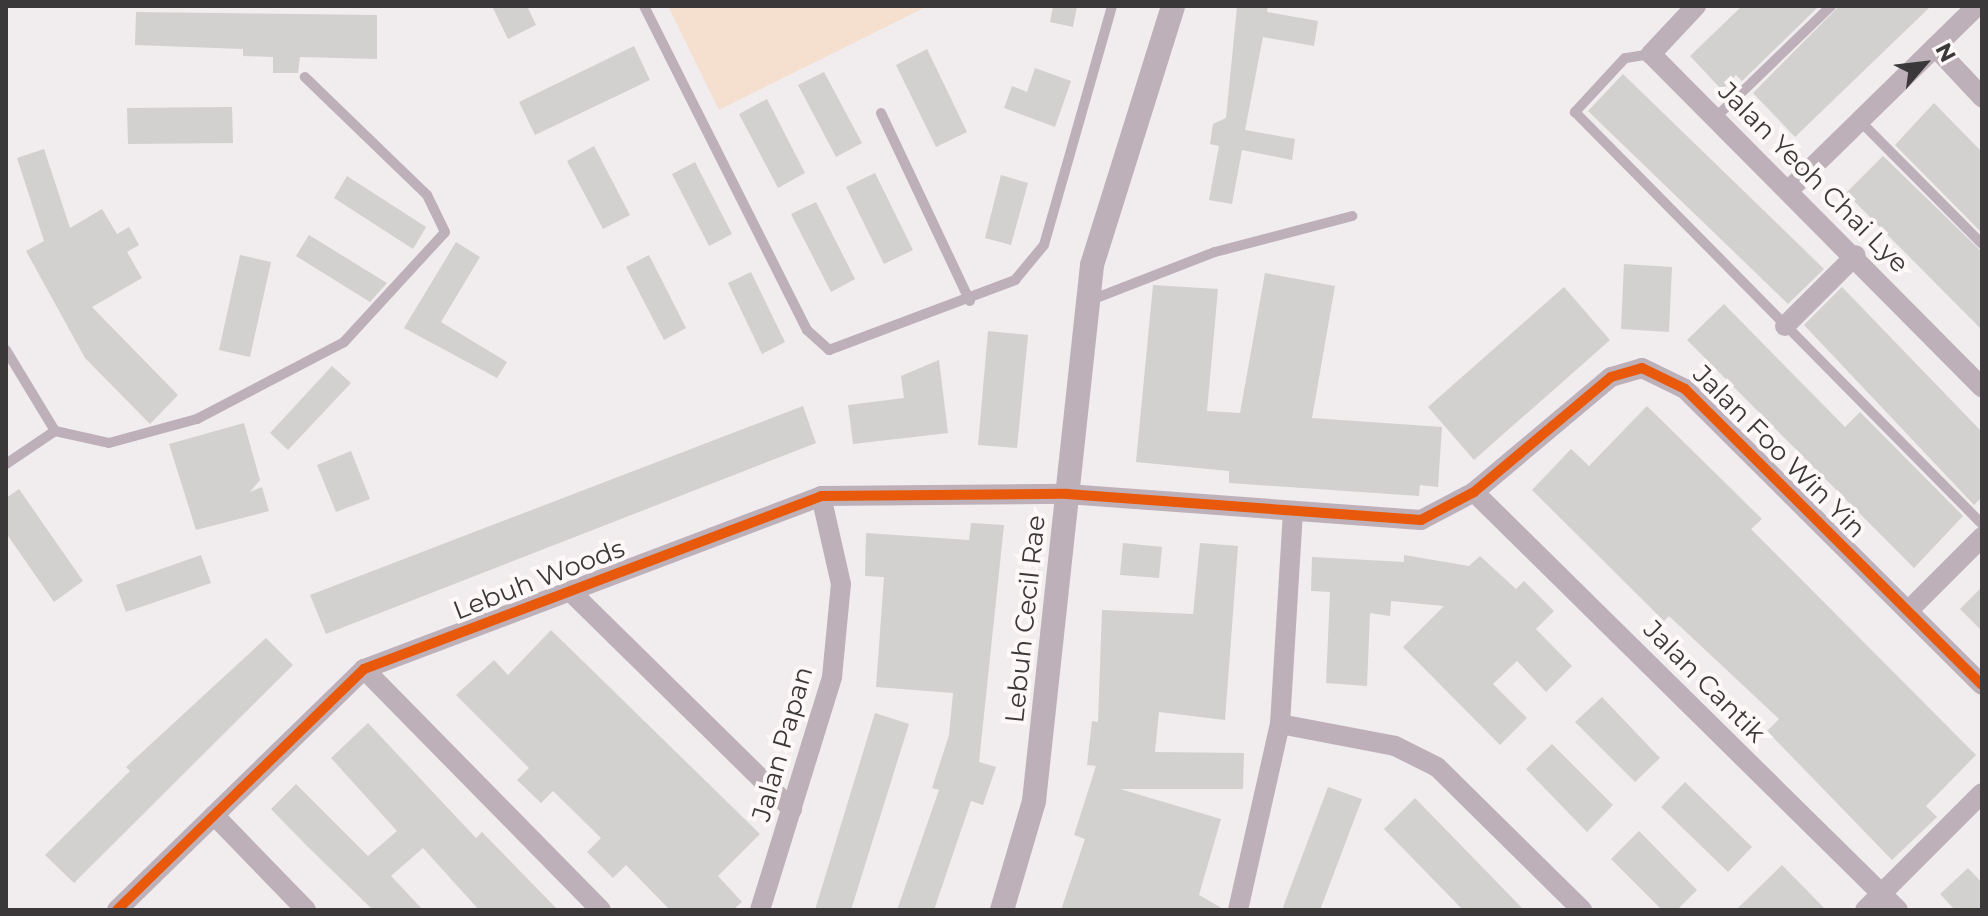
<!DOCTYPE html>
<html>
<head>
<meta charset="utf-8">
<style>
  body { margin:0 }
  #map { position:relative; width:1988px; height:916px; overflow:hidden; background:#f1eced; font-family:Montserrat,sans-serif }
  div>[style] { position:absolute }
  .green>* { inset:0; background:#f5e0d0 }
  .building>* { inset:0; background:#d3d0d0 }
  .service>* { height:10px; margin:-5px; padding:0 5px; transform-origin:5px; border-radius:5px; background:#bdb0b9 }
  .minor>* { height:20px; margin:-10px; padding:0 10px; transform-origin:10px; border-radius:10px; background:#bdb0b9 }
  .tertiary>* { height:24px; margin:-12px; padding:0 12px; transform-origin:12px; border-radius:12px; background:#bdb0b9 }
  .cycleway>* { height:10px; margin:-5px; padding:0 5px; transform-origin:5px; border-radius:5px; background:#e8590c }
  span { translate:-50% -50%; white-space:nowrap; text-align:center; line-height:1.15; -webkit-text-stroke:8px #fff8f9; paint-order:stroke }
  .street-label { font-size:26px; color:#3a3838 }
  .frame { position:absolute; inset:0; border:8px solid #3a3838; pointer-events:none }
  .north { position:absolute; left:1884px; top:24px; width:80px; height:80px; -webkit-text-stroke:6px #fff8f9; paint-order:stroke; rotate:62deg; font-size:22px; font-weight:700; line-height:32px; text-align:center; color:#3a3838 }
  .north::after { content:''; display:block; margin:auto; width:28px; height:36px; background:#3a3838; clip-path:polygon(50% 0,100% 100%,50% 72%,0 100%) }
</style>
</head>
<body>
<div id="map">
  <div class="green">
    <i style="clip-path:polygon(668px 6px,928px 6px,719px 110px)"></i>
  </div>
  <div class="building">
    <i style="clip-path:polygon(492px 6px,527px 6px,536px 25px,508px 39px)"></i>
    <i style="clip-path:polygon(1053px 6px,1077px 6px,1073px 27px,1050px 22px)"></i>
    <i style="clip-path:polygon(1268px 6px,1267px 12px,1318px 21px,1314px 46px,1263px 37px,1245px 130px,1295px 139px,1292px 160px,1242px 150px,1232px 204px,1209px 200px,1219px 146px,1210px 144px,1213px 124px,1226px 118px,1237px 7px)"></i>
    <i style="clip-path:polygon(1742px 6px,1819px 6px,1742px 81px,1736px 75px,1722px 90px,1690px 56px)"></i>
    <i style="clip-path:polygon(1839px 6px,1931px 6px,1795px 137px,1753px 93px)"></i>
    <i style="clip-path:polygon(136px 12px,377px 15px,377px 59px,300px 57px,298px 73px,273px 73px,273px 57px,243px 56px,243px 49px,135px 45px)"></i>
    <i style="clip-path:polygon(634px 46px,650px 80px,535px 135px,519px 102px)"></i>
    <i style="clip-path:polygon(927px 49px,967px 132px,936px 147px,896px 65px)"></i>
    <i style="clip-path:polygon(1035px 68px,1071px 81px,1055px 127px,1004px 108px,1012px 86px,1027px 92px)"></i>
    <i style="clip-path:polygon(824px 72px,862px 143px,836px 157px,798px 85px)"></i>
    <i style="clip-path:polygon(1623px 74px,1824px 269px,1788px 304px,1588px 111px)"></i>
    <i style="clip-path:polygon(767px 99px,805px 173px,778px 188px,739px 114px)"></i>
    <i style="clip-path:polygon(1934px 103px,1982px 152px,1982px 233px,1895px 145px)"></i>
    <i style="clip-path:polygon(232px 107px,233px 143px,128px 144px,127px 108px)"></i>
    <i style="clip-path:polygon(594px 146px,630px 215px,603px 229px,567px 161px)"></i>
    <i style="clip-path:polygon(44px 149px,70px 228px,102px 209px,117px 234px,129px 227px,139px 245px,127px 252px,142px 278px,92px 307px,178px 395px,150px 424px,85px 358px,26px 251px,44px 241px,17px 158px)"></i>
    <i style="clip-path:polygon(1883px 156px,1982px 252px,1982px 330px,1846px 193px)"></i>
    <i style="clip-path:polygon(695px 162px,732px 234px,709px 246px,672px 174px)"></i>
    <i style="clip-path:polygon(875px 173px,913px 250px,884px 264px,846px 187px)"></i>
    <i style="clip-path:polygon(1001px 175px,1028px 183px,1011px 245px,985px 238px)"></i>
    <i style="clip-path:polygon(347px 176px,426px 227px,413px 249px,334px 198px)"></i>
    <i style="clip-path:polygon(816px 202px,855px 279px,831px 292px,791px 214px)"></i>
    <i style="clip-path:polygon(309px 235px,387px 283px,370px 302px,296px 256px)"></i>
    <i style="clip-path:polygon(456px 242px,480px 257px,441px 322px,507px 362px,497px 378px,404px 328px)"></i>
    <i style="clip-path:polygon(240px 255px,271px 262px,250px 357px,219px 350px)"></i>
    <i style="clip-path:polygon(649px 255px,686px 328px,664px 340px,626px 267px)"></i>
    <i style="clip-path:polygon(1624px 264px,1672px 267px,1669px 332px,1621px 329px)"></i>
    <i style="clip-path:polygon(751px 272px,785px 342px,762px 354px,728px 283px)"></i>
    <i style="clip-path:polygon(1265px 273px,1335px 286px,1312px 418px,1442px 427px,1438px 487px,1420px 485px,1419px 496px,1229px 483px,1229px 471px,1136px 462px,1153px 285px,1218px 289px,1207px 411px,1240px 413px)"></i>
    <i style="clip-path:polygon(1564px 287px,1610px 340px,1474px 460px,1428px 407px)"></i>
    <i style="clip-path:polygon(1842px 287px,1982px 432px,1982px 497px,1974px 505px,1804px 325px)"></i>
    <i style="clip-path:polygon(1724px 304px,1845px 427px,1860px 412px,1963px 516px,1914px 568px,1687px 340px)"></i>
    <i style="clip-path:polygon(988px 331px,1028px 335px,1017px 448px,978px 445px)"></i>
    <i style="clip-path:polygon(939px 360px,948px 433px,853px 444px,848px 405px,904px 398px,901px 376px)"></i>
    <i style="clip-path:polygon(332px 366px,351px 383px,288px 450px,270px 433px)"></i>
    <i style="clip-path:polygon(803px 406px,816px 443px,326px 634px,310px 595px)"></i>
    <i style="clip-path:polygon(1647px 406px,1762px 519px,1751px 529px,1976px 755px,1926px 806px,1937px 817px,1892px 860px,1767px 731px,1779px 719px,1669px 616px,1664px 621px,1532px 490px,1571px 449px,1589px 466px)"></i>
    <i style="clip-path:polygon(244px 423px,260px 480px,250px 492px,262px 487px,269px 511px,196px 530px,169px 444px)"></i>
    <i style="clip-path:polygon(351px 451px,370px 499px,336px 512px,317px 465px)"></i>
    <i style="clip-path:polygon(19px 489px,83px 581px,54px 602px,6px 533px,6px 498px)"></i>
    <i style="clip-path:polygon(971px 523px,1004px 525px,979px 762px,996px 767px,983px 805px,971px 801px,934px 910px,897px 910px,939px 790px,932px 788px,949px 735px,953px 693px,876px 687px,884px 577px,865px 576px,866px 533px,969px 540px)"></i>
    <i style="clip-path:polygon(1123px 543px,1162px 547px,1159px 578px,1120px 575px)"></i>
    <i style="clip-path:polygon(1200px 543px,1238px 546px,1225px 720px,1159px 712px,1155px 752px,1244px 753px,1243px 789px,1120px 789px,1221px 819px,1199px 895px,1225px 910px,1061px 910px,1085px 839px,1074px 835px,1096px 766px,1087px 765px,1092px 721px,1098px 722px,1102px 610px,1193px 614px)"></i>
    <i style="clip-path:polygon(201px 555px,211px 583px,126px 612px,116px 585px)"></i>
    <i style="clip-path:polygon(1404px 555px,1469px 566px,1480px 556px,1516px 589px,1524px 581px,1554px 611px,1536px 629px,1572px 666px,1546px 692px,1517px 661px,1493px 684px,1527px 718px,1500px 745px,1403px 647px,1444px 606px,1391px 601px,1390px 616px,1370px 613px,1367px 686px,1326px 683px,1330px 592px,1311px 591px,1312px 557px,1404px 562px)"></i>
    <i style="clip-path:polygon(1982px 587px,1982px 631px,1960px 609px)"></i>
    <i style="clip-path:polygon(551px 630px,760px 834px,718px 876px,742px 902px,733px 910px,670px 910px,626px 865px,613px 878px,587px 852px,601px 838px,553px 791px,541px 803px,517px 780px,529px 768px,456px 695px,494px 660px,508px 675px)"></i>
    <i style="clip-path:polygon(266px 638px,293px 665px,74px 883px,45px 855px,130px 771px,126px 767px)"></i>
    <i style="clip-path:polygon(1602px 697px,1660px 758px,1635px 782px,1575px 722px)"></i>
    <i style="clip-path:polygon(875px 713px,909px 724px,851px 910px,815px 910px)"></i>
    <i style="clip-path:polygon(368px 723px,476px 838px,482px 832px,558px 910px,479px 910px,423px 848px,391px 876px,423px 910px,373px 910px,308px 847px,271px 809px,296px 784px,368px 856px,397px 831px,331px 758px)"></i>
    <i style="clip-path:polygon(1552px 744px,1613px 805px,1587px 832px,1526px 769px)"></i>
    <i style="clip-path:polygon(1685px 782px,1752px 847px,1728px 872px,1661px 807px)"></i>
    <i style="clip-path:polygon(1328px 787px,1362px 799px,1320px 910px,1282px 910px)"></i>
    <i style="clip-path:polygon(1415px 798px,1524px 910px,1463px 910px,1384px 829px)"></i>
    <i style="clip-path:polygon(1639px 831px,1697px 890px,1677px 910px,1662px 910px,1611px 859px)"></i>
    <i style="clip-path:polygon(1782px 865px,1826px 910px,1736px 910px)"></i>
    <i style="clip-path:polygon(1968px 868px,1982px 883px,1982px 910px,1955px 910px,1940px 894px)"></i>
  </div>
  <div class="service">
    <i style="left:644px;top:6px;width:363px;rotate:63.3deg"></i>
    <i style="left:807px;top:330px;width:30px;rotate:42deg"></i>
    <i style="left:829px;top:350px;width:199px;rotate:-20.6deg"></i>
    <i style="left:1015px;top:280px;width:45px;rotate:-50.4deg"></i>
    <i style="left:1044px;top:245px;width:248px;rotate:-74.1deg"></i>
    <i style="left:1651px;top:54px;width:26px;rotate:171deg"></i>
    <i style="left:1625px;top:58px;width:74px;rotate:132.8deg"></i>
    <i style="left:1575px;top:112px;width:579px;rotate:45.35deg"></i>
    <i style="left:881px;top:113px;width:208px;rotate:64.7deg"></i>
    <i style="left:1716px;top:117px;width:160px;rotate:-44deg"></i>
    <i style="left:1860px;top:121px;width:173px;rotate:45.2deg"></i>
    <i style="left:1091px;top:300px;width:133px;rotate:-21.2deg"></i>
    <i style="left:1215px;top:252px;width:142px;rotate:-14.7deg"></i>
    <i style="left:6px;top:350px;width:95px;rotate:58.8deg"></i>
    <i style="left:6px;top:464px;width:59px;rotate:-34deg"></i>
    <i style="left:55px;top:431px;width:55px;rotate:12.5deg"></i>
    <i style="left:109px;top:443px;width:91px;rotate:-15.3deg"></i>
    <i style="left:197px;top:419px;width:166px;rotate:-27.6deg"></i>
    <i style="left:344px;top:342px;width:149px;rotate:-47.4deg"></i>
    <i style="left:445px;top:232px;width:41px;rotate:-115.9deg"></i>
    <i style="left:427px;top:195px;width:170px;rotate:-136deg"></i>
  </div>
  <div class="minor">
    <i style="left:1696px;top:6px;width:66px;rotate:133.2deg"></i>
    <i style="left:1651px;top:54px;width:470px;rotate:45.2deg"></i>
    <i style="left:1935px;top:47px;width:69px;rotate:46.8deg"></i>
    <i style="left:1789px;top:190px;width:263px;rotate:-44.4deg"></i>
    <i style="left:1785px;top:326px;width:100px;rotate:-45deg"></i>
    <i style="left:1474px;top:492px;width:595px;rotate:44.59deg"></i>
    <i style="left:571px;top:592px;width:310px;rotate:44.5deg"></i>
    <i style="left:1908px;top:611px;width:105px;rotate:-45deg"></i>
    <i style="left:364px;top:669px;width:338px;rotate:45.5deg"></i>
    <i style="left:1280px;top:724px;width:117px;rotate:10.8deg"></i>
    <i style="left:1395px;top:746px;width:47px;rotate:26.6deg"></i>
    <i style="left:1437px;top:767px;width:204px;rotate:44.6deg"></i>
    <i style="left:214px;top:815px;width:132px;rotate:45.9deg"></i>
    <i style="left:117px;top:910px;width:345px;rotate:-44.3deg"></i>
    <i style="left:364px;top:669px;width:489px;rotate:-20.7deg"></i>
    <i style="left:821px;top:496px;width:246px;rotate:-0.5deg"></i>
    <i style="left:1067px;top:494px;width:355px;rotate:4.2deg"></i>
    <i style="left:1421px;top:520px;width:60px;rotate:-27.8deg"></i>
    <i style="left:1474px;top:492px;width:179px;rotate:-40deg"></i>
    <i style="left:1611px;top:377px;width:32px;rotate:-16deg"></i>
    <i style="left:1642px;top:368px;width:48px;rotate:26deg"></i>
    <i style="left:1685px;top:389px;width:419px;rotate:44.9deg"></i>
    <i style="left:760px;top:910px;width:244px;rotate:-72.8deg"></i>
    <i style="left:832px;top:677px;width:93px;rotate:-84.5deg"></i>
    <i style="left:841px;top:584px;width:90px;rotate:-102.8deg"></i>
    <i style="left:1238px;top:910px;width:191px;rotate:-77.3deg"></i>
    <i style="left:1280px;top:724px;width:211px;rotate:-86.5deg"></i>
    <i style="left:1865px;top:910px;width:165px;rotate:-45deg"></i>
  </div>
  <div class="tertiary">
    <i style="left:1002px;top:910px;width:114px;rotate:-73.6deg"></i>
    <i style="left:1034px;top:801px;width:539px;rotate:-83.82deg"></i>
    <i style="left:1092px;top:265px;width:271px;rotate:-72.6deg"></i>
  </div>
  <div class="cycleway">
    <i style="left:117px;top:910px;width:345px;rotate:-44.3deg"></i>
    <i style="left:364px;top:669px;width:489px;rotate:-20.7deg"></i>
    <i style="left:821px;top:496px;width:246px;rotate:-0.5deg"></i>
    <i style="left:1067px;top:494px;width:355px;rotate:4.2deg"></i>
    <i style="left:1421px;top:520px;width:60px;rotate:-27.8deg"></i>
    <i style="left:1474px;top:492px;width:179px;rotate:-40deg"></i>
    <i style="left:1611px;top:377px;width:32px;rotate:-16deg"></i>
    <i style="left:1642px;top:368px;width:48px;rotate:26deg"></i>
    <i style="left:1685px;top:389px;width:419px;rotate:44.9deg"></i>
  </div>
  <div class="street-label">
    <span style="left:1813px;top:178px;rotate:45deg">Jalan Yeoh Chai Lye</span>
    <span style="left:1779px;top:452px;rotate:45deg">Jalan Foo Win Yin</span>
    <span style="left:539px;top:580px;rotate:-21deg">Lebuh Woods</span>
    <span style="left:1026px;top:619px;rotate:-84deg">Lebuh Cecil Rae</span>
    <span style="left:1704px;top:682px;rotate:45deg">Jalan Cantik</span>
    <span style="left:783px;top:744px;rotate:-74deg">Jalan Papan</span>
  </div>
  <div class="frame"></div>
  <div class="north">N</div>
</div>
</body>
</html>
